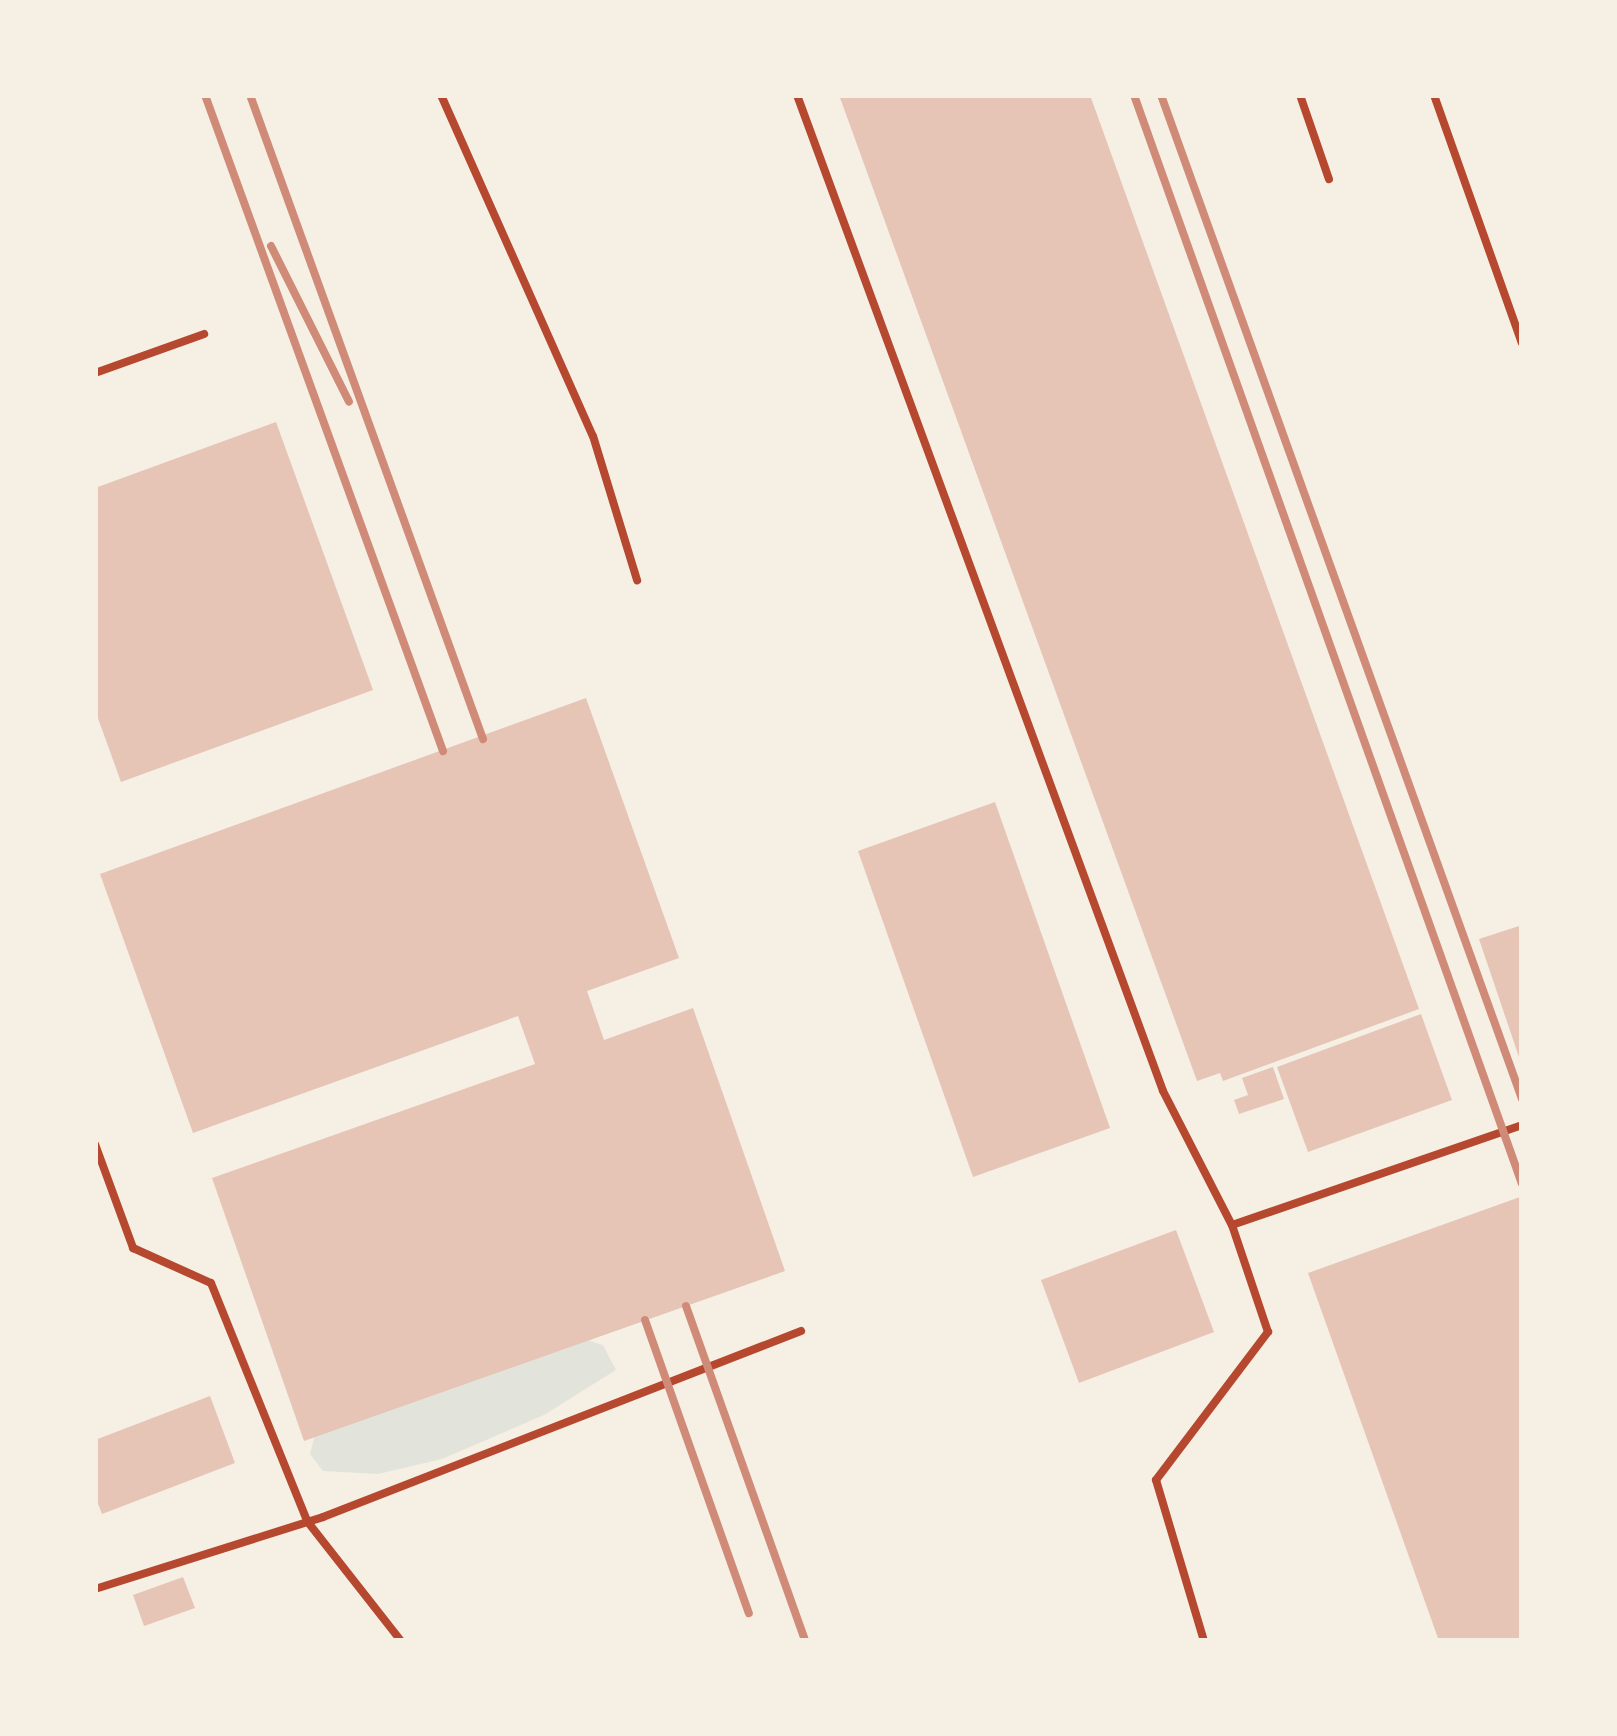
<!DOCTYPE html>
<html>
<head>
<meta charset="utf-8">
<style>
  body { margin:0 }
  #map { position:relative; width:1617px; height:1736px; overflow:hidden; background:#f6efe4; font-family:"IBM Plex Serif",serif }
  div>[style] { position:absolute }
  .green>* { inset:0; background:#e2e4dc }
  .building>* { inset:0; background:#e6c5b7 }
  .service>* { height:8px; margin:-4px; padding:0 4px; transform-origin:4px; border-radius:4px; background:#b5482f }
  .rail>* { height:8px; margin:-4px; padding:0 4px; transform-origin:4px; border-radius:4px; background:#cf8b77 }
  span { translate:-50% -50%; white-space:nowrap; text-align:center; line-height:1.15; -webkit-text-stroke:10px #f6efe4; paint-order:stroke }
  .frame { position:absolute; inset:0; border:98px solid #f6efe4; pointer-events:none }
</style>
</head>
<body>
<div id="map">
  <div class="green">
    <i style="clip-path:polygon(559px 1331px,603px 1345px,616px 1370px,544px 1415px,442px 1459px,378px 1474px,323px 1471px,310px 1454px,317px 1426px)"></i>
  </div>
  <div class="building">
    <i style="clip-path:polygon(839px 95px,1090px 95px,1419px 1009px,1223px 1081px,1220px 1073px,1197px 1081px)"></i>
    <i style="clip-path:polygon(276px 422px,373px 690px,121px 782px,95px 710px,95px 488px)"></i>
    <i style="clip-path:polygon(586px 698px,679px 958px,587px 991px,604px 1040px,693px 1008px,785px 1271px,304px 1441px,212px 1178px,535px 1064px,518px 1016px,193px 1133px,100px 874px)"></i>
    <i style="clip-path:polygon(995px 802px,1110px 1128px,973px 1177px,858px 851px)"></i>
    <i style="clip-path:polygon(1522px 925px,1522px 1063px,1521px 1063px,1479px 939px)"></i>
    <i style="clip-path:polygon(1421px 1014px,1452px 1100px,1308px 1152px,1277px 1067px)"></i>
    <i style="clip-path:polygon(1273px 1067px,1284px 1099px,1239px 1114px,1234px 1100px,1248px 1095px,1242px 1078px)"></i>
    <i style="clip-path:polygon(1520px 1197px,1522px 1641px,1439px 1641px,1308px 1273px)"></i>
    <i style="clip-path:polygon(1176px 1230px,1214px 1332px,1079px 1383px,1041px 1280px)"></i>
    <i style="clip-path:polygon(210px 1396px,235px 1463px,102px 1514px,95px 1496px,95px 1440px)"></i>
    <i style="clip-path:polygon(183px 1577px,195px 1608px,144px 1626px,133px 1595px)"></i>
  </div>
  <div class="service">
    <i style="left:441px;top:95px;width:373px;rotate:66deg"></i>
    <i style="left:593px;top:436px;width:151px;rotate:73deg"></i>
    <i style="left:797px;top:95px;width:1061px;rotate:69.82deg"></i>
    <i style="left:1163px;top:1091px;width:151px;rotate:62.8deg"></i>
    <i style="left:1300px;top:95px;width:89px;rotate:71deg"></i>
    <i style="left:1434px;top:95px;width:263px;rotate:70.5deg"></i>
    <i style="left:95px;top:373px;width:116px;rotate:-19.7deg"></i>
    <i style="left:95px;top:1144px;width:111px;rotate:69.9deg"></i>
    <i style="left:133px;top:1248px;width:85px;rotate:24.2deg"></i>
    <i style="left:211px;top:1283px;width:257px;rotate:68deg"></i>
    <i style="left:307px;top:1521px;width:152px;rotate:51.9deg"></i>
    <i style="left:95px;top:1589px;width:239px;rotate:-17.5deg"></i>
    <i style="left:323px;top:1517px;width:513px;rotate:-21.26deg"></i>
    <i style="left:1204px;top:1641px;width:168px;rotate:-106.6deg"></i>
    <i style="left:1156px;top:1480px;width:186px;rotate:-52.9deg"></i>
    <i style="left:1268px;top:1332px;width:113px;rotate:-108.6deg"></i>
    <i style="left:1232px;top:1225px;width:307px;rotate:-19deg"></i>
  </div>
  <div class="rail">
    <i style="left:205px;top:95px;width:698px;rotate:70.06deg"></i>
    <i style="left:250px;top:95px;width:685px;rotate:70.11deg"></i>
    <i style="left:1134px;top:95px;width:1156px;rotate:70.39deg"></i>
    <i style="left:1161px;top:95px;width:1067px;rotate:70.22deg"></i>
    <i style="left:271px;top:246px;width:174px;rotate:63.4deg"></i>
    <i style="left:686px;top:1306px;width:356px;rotate:70.4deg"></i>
    <i style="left:645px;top:1320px;width:311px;rotate:70.5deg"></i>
  </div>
  <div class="frame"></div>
</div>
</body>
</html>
